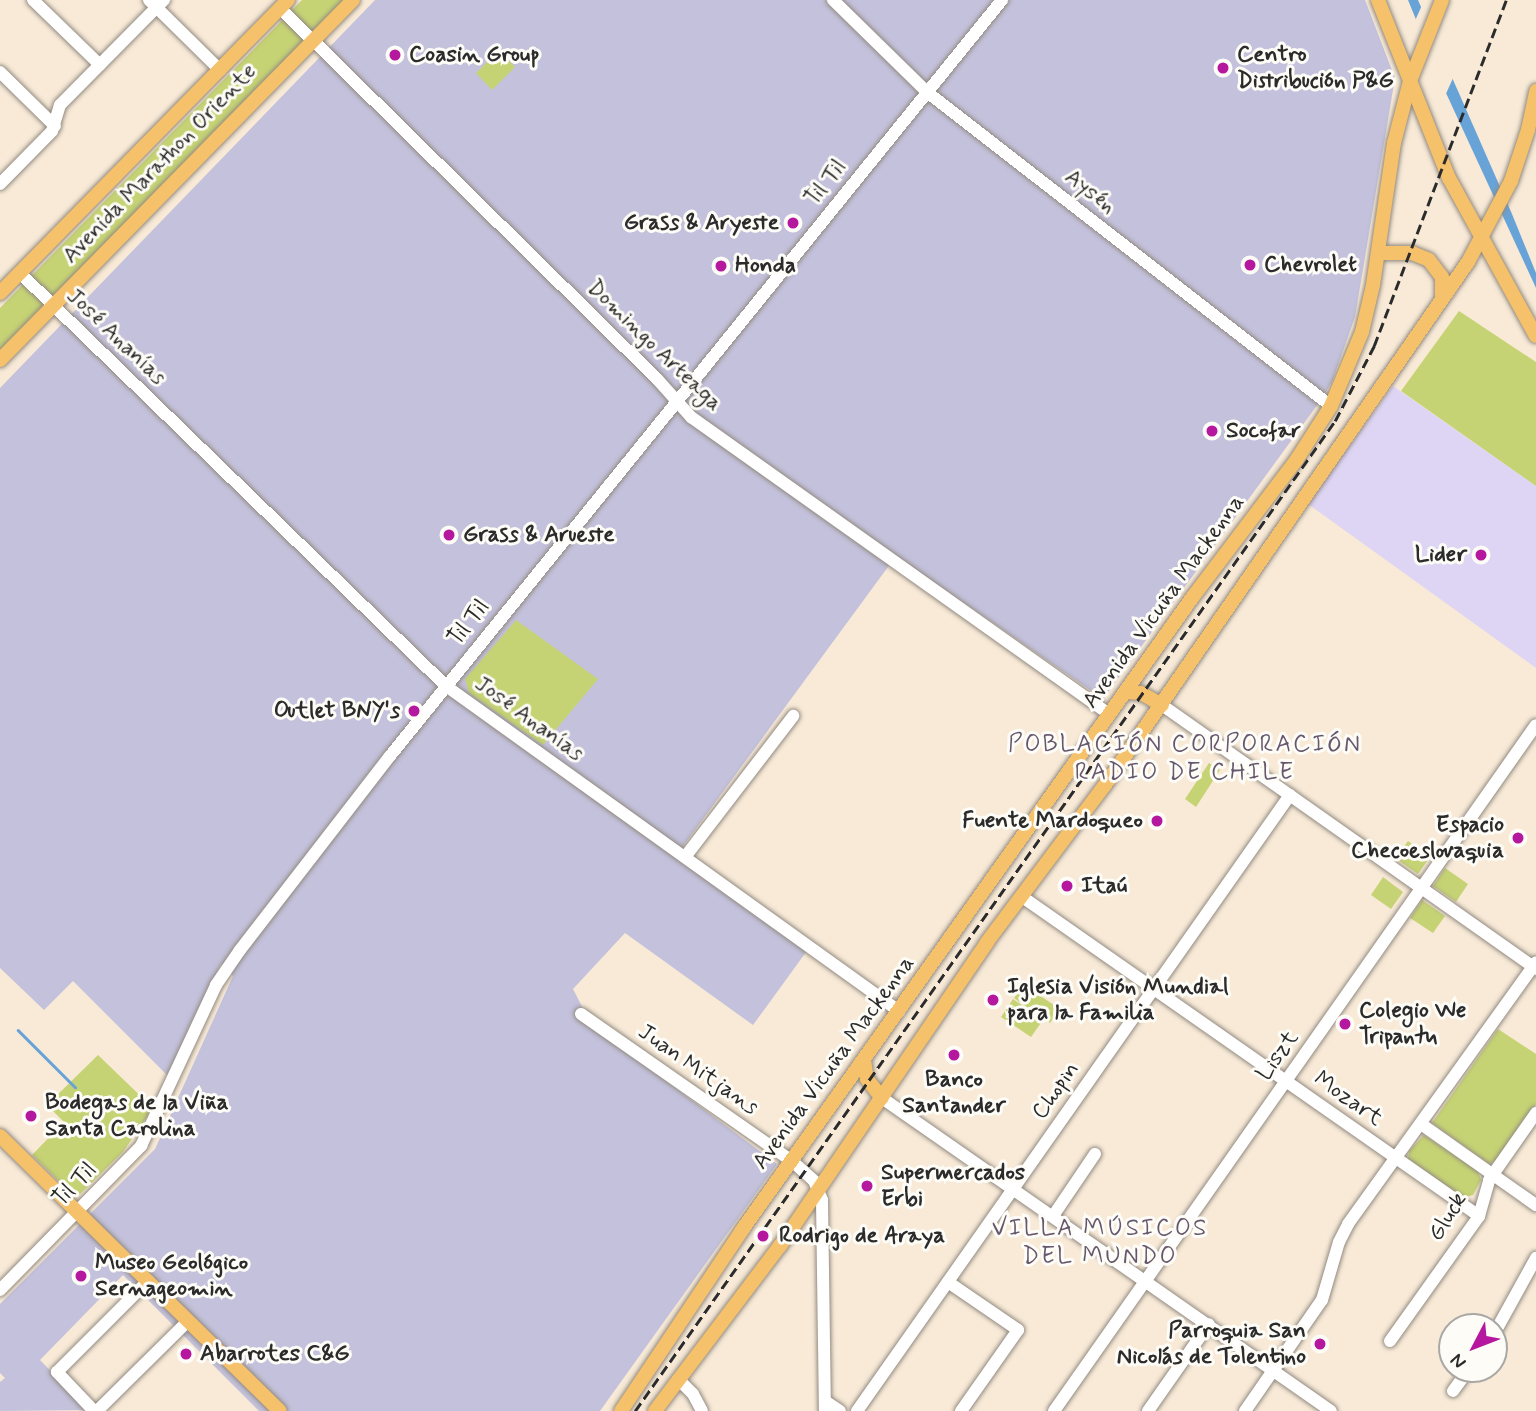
<!DOCTYPE html>
<html>
<head>
<meta charset="utf-8">
<style>
  body { margin:0 }
  #map { position:relative; width:1536px; height:1411px; overflow:hidden; background:#f8ead7; font-family:Mynerve,sans-serif }
  div>[style] { position:absolute }
  .built>* { inset:0; background:#ded5f5 }
  .industrial>* { inset:0; background:#c3c1db }
  .green>* { inset:0; background:#c6d374 }
  .water>* { inset:0; background:#68a3d8 }
  .pier>* { inset:0; background:#f8ead7 }
  .stream>* { height:2.5px; margin:-1.25px; padding:0 1.25px; transform-origin:1.25px; border-radius:1.25px; background:#68a3d8 }
  .roads { filter:drop-shadow(0 0 2px #928a81) drop-shadow(0 0 2px #928a81) }
  .minor>* { height:12px; margin:-6px; padding:0 6px; transform-origin:6px; border-radius:6px; background:#fff }
  .major>* { height:14px; margin:-7px; padding:0 7px; transform-origin:7px; border-radius:7px; background:#f5c16b }
  .rail>* { height:2.5px; margin-top:-1.25px; transform-origin:0; background:repeating-linear-gradient(90deg,#2b2b2b 0 10px,transparent 0 15px) }
  .dots>* { width:19px; height:19px; translate:-50% -50%; box-sizing:border-box; border:4px solid #fdfcf7; border-radius:50% }
  span { translate:-50% -50%; white-space:nowrap; text-align:center; line-height:1.15; -webkit-text-stroke:6px #fdfcf7; paint-order:stroke }
  .poi-label { font-size:23px; color:#2b2b2b; font-weight:700 }
  .left { translate:0 -50%; text-align:left }
  .right { translate:-100% -50%; text-align:right }
  .street-label { font-size:23px; color:#2b2b2b }
  .neighbourhood-label { font-size:24px; color:#66576d; letter-spacing:2px }
  .north { position:absolute; left:1438px; top:1313px; width:70px; height:70px; box-sizing:border-box; background:#fdfcf7; border:2px solid #a9a8a5; border-radius:50%; rotate:228deg; font-size:19px; font-weight:700; line-height:28px; text-align:center; color:#2b2b2b }
  .north::after { content:''; display:block; margin:auto; width:24px; height:32px; background:#b5179e; clip-path:polygon(50% 0,100% 100%,50% 72%,0 100%) }
</style>
</head>
<body>
<div id="map">
  <div class="built">
    <i style="clip-path:polygon(1393px 386px,1536px 486px,1536px 668px,1308px 504px)"></i>
  </div>
  <div class="industrial">
    <i style="clip-path:polygon(375px 0,1365px 0,1395px 78px,1355px 317px,1332px 382px,1318px 404px,1103px 699px,896px 556px,681px 849px,809px 948px,753px 1025px,625px 933px,573px 989px,592px 1026px,777px 1164px,600px 1411px,259px 1411px,123px 1275px,40px 1360px,89px 1410px,0 1411px,0 1382px,5px 1378px,0 1373px,0 1304px,155px 1149px,233px 976px,221px 964px,169px 1077px,73px 981px,44px 1010px,0 968px,0 388px)"></i>
  </div>
  <div class="green">
    <i style="clip-path:polygon(302px 0,347px 0,0 354px,0 308px)"></i>
    <i style="clip-path:polygon(499px 50px,515px 67px,492px 90px,476px 73px)"></i>
    <i style="clip-path:polygon(1459px 311px,1536px 362px,1536px 486px,1401px 391px)"></i>
    <i style="clip-path:polygon(516px 620px,598px 679px,543px 745px,469px 693px,465px 679px)"></i>
    <i style="clip-path:polygon(1209px 763px,1220px 770px,1196px 807px,1185px 799px)"></i>
    <i style="clip-path:polygon(1408px 841px,1430px 857px,1418px 874px,1395px 858px)"></i>
    <i style="clip-path:polygon(1445px 868px,1468px 884px,1456px 902px,1433px 886px)"></i>
    <i style="clip-path:polygon(1383px 877px,1403px 892px,1391px 909px,1371px 895px)"></i>
    <i style="clip-path:polygon(1422px 900px,1445px 916px,1433px 933px,1410px 918px)"></i>
    <i style="clip-path:polygon(1024px 985px,1060px 1009px,1050px 1023px,1014px 998px)"></i>
    <i style="clip-path:polygon(1013px 999px,1043px 1020px,1031px 1037px,1001px 1017px)"></i>
    <i style="clip-path:polygon(1498px 1029px,1536px 1054px,1536px 1104px,1497px 1160px,1489px 1164px,1432px 1123px)"></i>
    <i style="clip-path:polygon(98px 1055px,153px 1108px,123px 1152px,76px 1198px,32px 1155px,64px 1122px,47px 1105px)"></i>
    <i style="clip-path:polygon(1424px 1135px,1478px 1171px,1481px 1180px,1473px 1195px,1462px 1198px,1408px 1159px,1409px 1151px)"></i>
  </div>
  <div class="water">
    <i style="clip-path:polygon(1408px 0,1418px 0,1512px 214px,1536px 273px,1536px 288px,1446px 93px)"></i>
  </div>
  <div class="pier">
    <i style="clip-path:polygon(1423px 3px,1454px 76px,1444px 98px,1414px 23px)"></i>
  </div>
  <div class="stream">
    <i style="left:18px;top:1030px;width:81px;rotate:45deg"></i>
  </div>
  <div class="roads">
    <div class="minor">
      <i style="left:33px;top:0;width:93px;rotate:44.1deg"></i>
      <i style="left:149px;top:0;width:100px;rotate:44.6deg"></i>
      <i style="left:833px;top:0;width:132px;rotate:44.4deg"></i>
      <i style="left:927px;top:92px;width:512px;rotate:37.86deg"></i>
      <i style="left:280px;top:8px;width:530px;rotate:44.54deg"></i>
      <i style="left:658px;top:380px;width:50px;rotate:48.3deg"></i>
      <i style="left:691px;top:417px;width:513px;rotate:35.39deg"></i>
      <i style="left:0;top:72px;width:77px;rotate:44.5deg"></i>
      <i style="left:0;top:184px;width:74px;rotate:-45.5deg"></i>
      <i style="left:52px;top:131px;width:27px;rotate:-73deg"></i>
      <i style="left:60px;top:105px;width:148px;rotate:-45.3deg"></i>
      <i style="left:20px;top:273px;width:593px;rotate:44.11deg"></i>
      <i style="left:446px;top:686px;width:558px;rotate:35.66deg"></i>
      <i style="left:1162px;top:705px;width:458px;rotate:35.2deg"></i>
      <i style="left:685px;top:857px;width:178px;rotate:-52.5deg"></i>
      <i style="left:1021px;top:896px;width:559px;rotate:34.94deg"></i>
      <i style="left:581px;top:1014px;width:257px;rotate:34.9deg"></i>
      <i style="left:792px;top:1161px;width:30px;rotate:42deg"></i>
      <i style="left:814px;top:1181px;width:21px;rotate:67deg"></i>
      <i style="left:822px;top:1200px;width:211px;rotate:89.2deg"></i>
      <i style="left:882px;top:1098px;width:547px;rotate:34.88deg"></i>
      <i style="left:1421px;top:1124px;width:141px;rotate:35.2deg"></i>
      <i style="left:1053px;top:1216px;width:75px;rotate:-55.9deg"></i>
      <i style="left:948px;top:1282px;width:85px;rotate:34.4deg"></i>
      <i style="left:1018px;top:1330px;width:99px;rotate:125.1deg"></i>
      <i style="left:0;top:1290px;width:202px;rotate:-45.6deg"></i>
      <i style="left:141px;top:1146px;width:178px;rotate:-65deg"></i>
      <i style="left:216px;top:985px;width:42px;rotate:-55.6deg"></i>
      <i style="left:240px;top:950px;width:245px;rotate:-52.3deg"></i>
      <i style="left:390px;top:756px;width:973px;rotate:-51.01deg"></i>
      <i style="left:1494px;top:1334px;width:87px;rotate:-61.1deg"></i>
      <i style="left:1390px;top:1341px;width:153px;rotate:-54.5deg"></i>
      <i style="left:1479px;top:1216px;width:37px;rotate:-74deg"></i>
      <i style="left:1489px;top:1180px;width:82px;rotate:-55deg"></i>
      <i style="left:678px;top:1379px;width:21px;rotate:45deg"></i>
      <i style="left:693px;top:1394px;width:19px;rotate:62deg"></i>
      <i style="left:1453px;top:1391px;width:27px;rotate:-54deg"></i>
      <i style="left:825px;top:1401px;width:18px;rotate:34deg"></i>
      <i style="left:94px;top:1411px;width:54px;rotate:-133.5deg"></i>
      <i style="left:57px;top:1372px;width:129px;rotate:-45deg"></i>
      <i style="left:97px;top:1411px;width:128px;rotate:-44.7deg"></i>
      <i style="left:857px;top:1411px;width:753px;rotate:-54.9deg"></i>
      <i style="left:1054px;top:1411px;width:838px;rotate:-54.91deg"></i>
      <i style="left:1148px;top:1411px;width:106px;rotate:-55deg"></i>
      <i style="left:1245px;top:1411px;width:135px;rotate:-55.3deg"></i>
      <i style="left:1322px;top:1300px;width:60px;rotate:-73.7deg"></i>
      <i style="left:1339px;top:1242px;width:20px;rotate:-63deg"></i>
      <i style="left:1348px;top:1224px;width:322px;rotate:-54.3deg"></i>
    </div>
    <div class="major">
      <i style="left:1378px;top:0;width:192px;rotate:68.3deg"></i>
      <i style="left:1449px;top:178px;width:180px;rotate:61.2deg"></i>
      <i style="left:1378px;top:253px;width:34px"></i>
      <i style="left:1412px;top:253px;width:18px;rotate:22deg"></i>
      <i style="left:1429px;top:260px;width:21px;rotate:53deg"></i>
      <i style="left:1442px;top:277px;width:22px;rotate:90deg"></i>
      <i style="left:0;top:293px;width:411px;rotate:-45.5deg"></i>
      <i style="left:0;top:360px;width:504px;rotate:-45.56deg"></i>
      <i style="left:1125px;top:692px;width:16px;rotate:4deg"></i>
      <i style="left:1141px;top:693px;width:24px;rotate:30deg"></i>
      <i style="left:864px;top:1060px;width:19px;rotate:81deg"></i>
      <i style="left:867px;top:1079px;width:24px;rotate:52deg"></i>
      <i style="left:0;top:1136px;width:392px;rotate:44.5deg"></i>
      <i style="left:621px;top:1411px;width:218px;rotate:-56.2deg"></i>
      <i style="left:742px;top:1230px;width:776px;rotate:-54.55deg"></i>
      <i style="left:1192px;top:598px;width:174px;rotate:-52.9deg"></i>
      <i style="left:1297px;top:459px;width:63px;rotate:-57.3deg"></i>
      <i style="left:1331px;top:406px;width:80px;rotate:-67.3deg"></i>
      <i style="left:1362px;top:332px;width:48px;rotate:-76.8deg"></i>
      <i style="left:1373px;top:285px;width:144px;rotate:-81.6deg"></i>
      <i style="left:1394px;top:143px;width:64px;rotate:-75.5deg"></i>
      <i style="left:1410px;top:81px;width:87px;rotate:-68.4deg"></i>
      <i style="left:655px;top:1411px;width:207px;rotate:-52.9deg"></i>
      <i style="left:780px;top:1246px;width:368px;rotate:-55.7deg"></i>
      <i style="left:987px;top:942px;width:196px;rotate:-53.1deg"></i>
      <i style="left:1105px;top:785px;width:637px;rotate:-55.24deg"></i>
      <i style="left:1468px;top:262px;width:92px;rotate:-62deg"></i>
      <i style="left:1511px;top:181px;width:54px;rotate:-71.6deg"></i>
      <i style="left:1528px;top:130px;width:40px;rotate:-78deg"></i>
    </div>
  </div>
  <div class="rail">
    <i style="left:635px;top:1411px;width:1212px;rotate:-54.74deg"></i>
    <i style="left:1335px;top:421px;width:85px;rotate:-62.5deg"></i>
    <i style="left:1374px;top:346px;width:370px;rotate:-69.1deg"></i>
  </div>
  <div class="dots">
    <i style="left:395px;top:55px;background:#b5179e"></i>
    <i style="left:1223px;top:68px;background:#b5179e"></i>
    <i style="left:793px;top:223px;background:#b5179e"></i>
    <i style="left:1250px;top:265px;background:#b5179e"></i>
    <i style="left:721px;top:266px;background:#b5179e"></i>
    <i style="left:1212px;top:431px;background:#b5179e"></i>
    <i style="left:449px;top:535px;background:#b5179e"></i>
    <i style="left:1481px;top:555px;background:#b5179e"></i>
    <i style="left:414px;top:711px;background:#b5179e"></i>
    <i style="left:1157px;top:821px;background:#b5179e"></i>
    <i style="left:1518px;top:838px;background:#b5179e"></i>
    <i style="left:1067px;top:886px;background:#b5179e"></i>
    <i style="left:993px;top:1000px;background:#b5179e"></i>
    <i style="left:1345px;top:1024px;background:#b5179e"></i>
    <i style="left:954px;top:1055px;background:#b5179e"></i>
    <i style="left:31px;top:1116px;background:#b5179e"></i>
    <i style="left:867px;top:1186px;background:#b5179e"></i>
    <i style="left:763px;top:1236px;background:#b5179e"></i>
    <i style="left:81px;top:1276px;background:#b5179e"></i>
    <i style="left:1320px;top:1344px;background:#b5179e"></i>
    <i style="left:186px;top:1354px;background:#b5179e"></i>
  </div>
  <div class="poi-label">
    <span class="left" style="left:409px;top:55px">Coasin Group</span>
    <span class="left" style="left:1237px;top:68px">Centro<br>Distribución P&amp;G</span>
    <span class="right" style="left:779px;top:223px">Grass &amp; Aryeste</span>
    <span class="left" style="left:1264px;top:265px">Chevrolet</span>
    <span class="left" style="left:735px;top:266px">Honda</span>
    <span class="left" style="left:1226px;top:431px">Socofar</span>
    <span class="left" style="left:463px;top:535px">Grass &amp; Arueste</span>
    <span class="right" style="left:1467px;top:555px">Lider</span>
    <span class="right" style="left:400px;top:711px">Outlet BNY's</span>
    <span class="right" style="left:1143px;top:821px">Fuente Mardoqueo</span>
    <span class="right" style="left:1504px;top:838px">Espacio<br>Checoeslovaquia</span>
    <span class="left" style="left:1081px;top:886px">Itaú</span>
    <span class="left" style="left:1007px;top:1000px">Iglesia Visión Mundial<br>para la Familia</span>
    <span class="left" style="left:1359px;top:1024px">Colegio We<br>Tripantu</span>
    <span style="left:954px;top:1093px">Banco<br>Santander</span>
    <span class="left" style="left:45px;top:1116px">Bodegas de la Viña<br>Santa Carolina</span>
    <span class="left" style="left:881px;top:1186px">Supermercados<br>Erbi</span>
    <span class="left" style="left:779px;top:1236px">Rodrigo de Araya</span>
    <span class="left" style="left:95px;top:1276px">Museo Geológico<br>Sernageomin</span>
    <span class="right" style="left:1306px;top:1344px">Parroquia San<br>Nicolás de Tolentino</span>
    <span class="left" style="left:200px;top:1354px">Abarrotes C&amp;G</span>
  </div>
  <div class="street-label">
    <span style="left:160px;top:164px;rotate:-46deg">Avenida Marathon Oriente</span>
    <span style="left:826px;top:183px;rotate:-51deg">Til Til</span>
    <span style="left:1090px;top:192px;rotate:38deg">Aysén</span>
    <span style="left:116px;top:337px;rotate:44deg">José Ananías</span>
    <span style="left:654px;top:346px;rotate:44deg">Domingo Arteaga</span>
    <span style="left:1164px;top:602px;rotate:-54deg">Avenida Vicuña Mackenna</span>
    <span style="left:469px;top:623px;rotate:-51deg">Til Til</span>
    <span style="left:529px;top:719px;rotate:36deg">José Ananías</span>
    <span style="left:1278px;top:1056px;rotate:-55deg">Liszt</span>
    <span style="left:834px;top:1063px;rotate:-54deg">Avenida Vicuña Mackenna</span>
    <span style="left:698px;top:1070px;rotate:35deg">Juan Mitjans</span>
    <span style="left:1056px;top:1091px;rotate:-55deg">Chopin</span>
    <span style="left:1348px;top:1099px;rotate:35deg">Mozart</span>
    <span style="left:75px;top:1185px;rotate:-45deg">Til Til</span>
    <span style="left:1448px;top:1217px;rotate:-59deg">Gluck</span>
  </div>
  <div class="neighbourhood-label">
    <span style="left:1185px;top:759px">POBLACIÓN CORPORACIÓN<br>RADIO DE CHILE</span>
    <span style="left:1100px;top:1243px">VILLA MÚSICOS<br>DEL MUNDO</span>
  </div>
  <div class="north">N</div>
</div>
</body>
</html>
